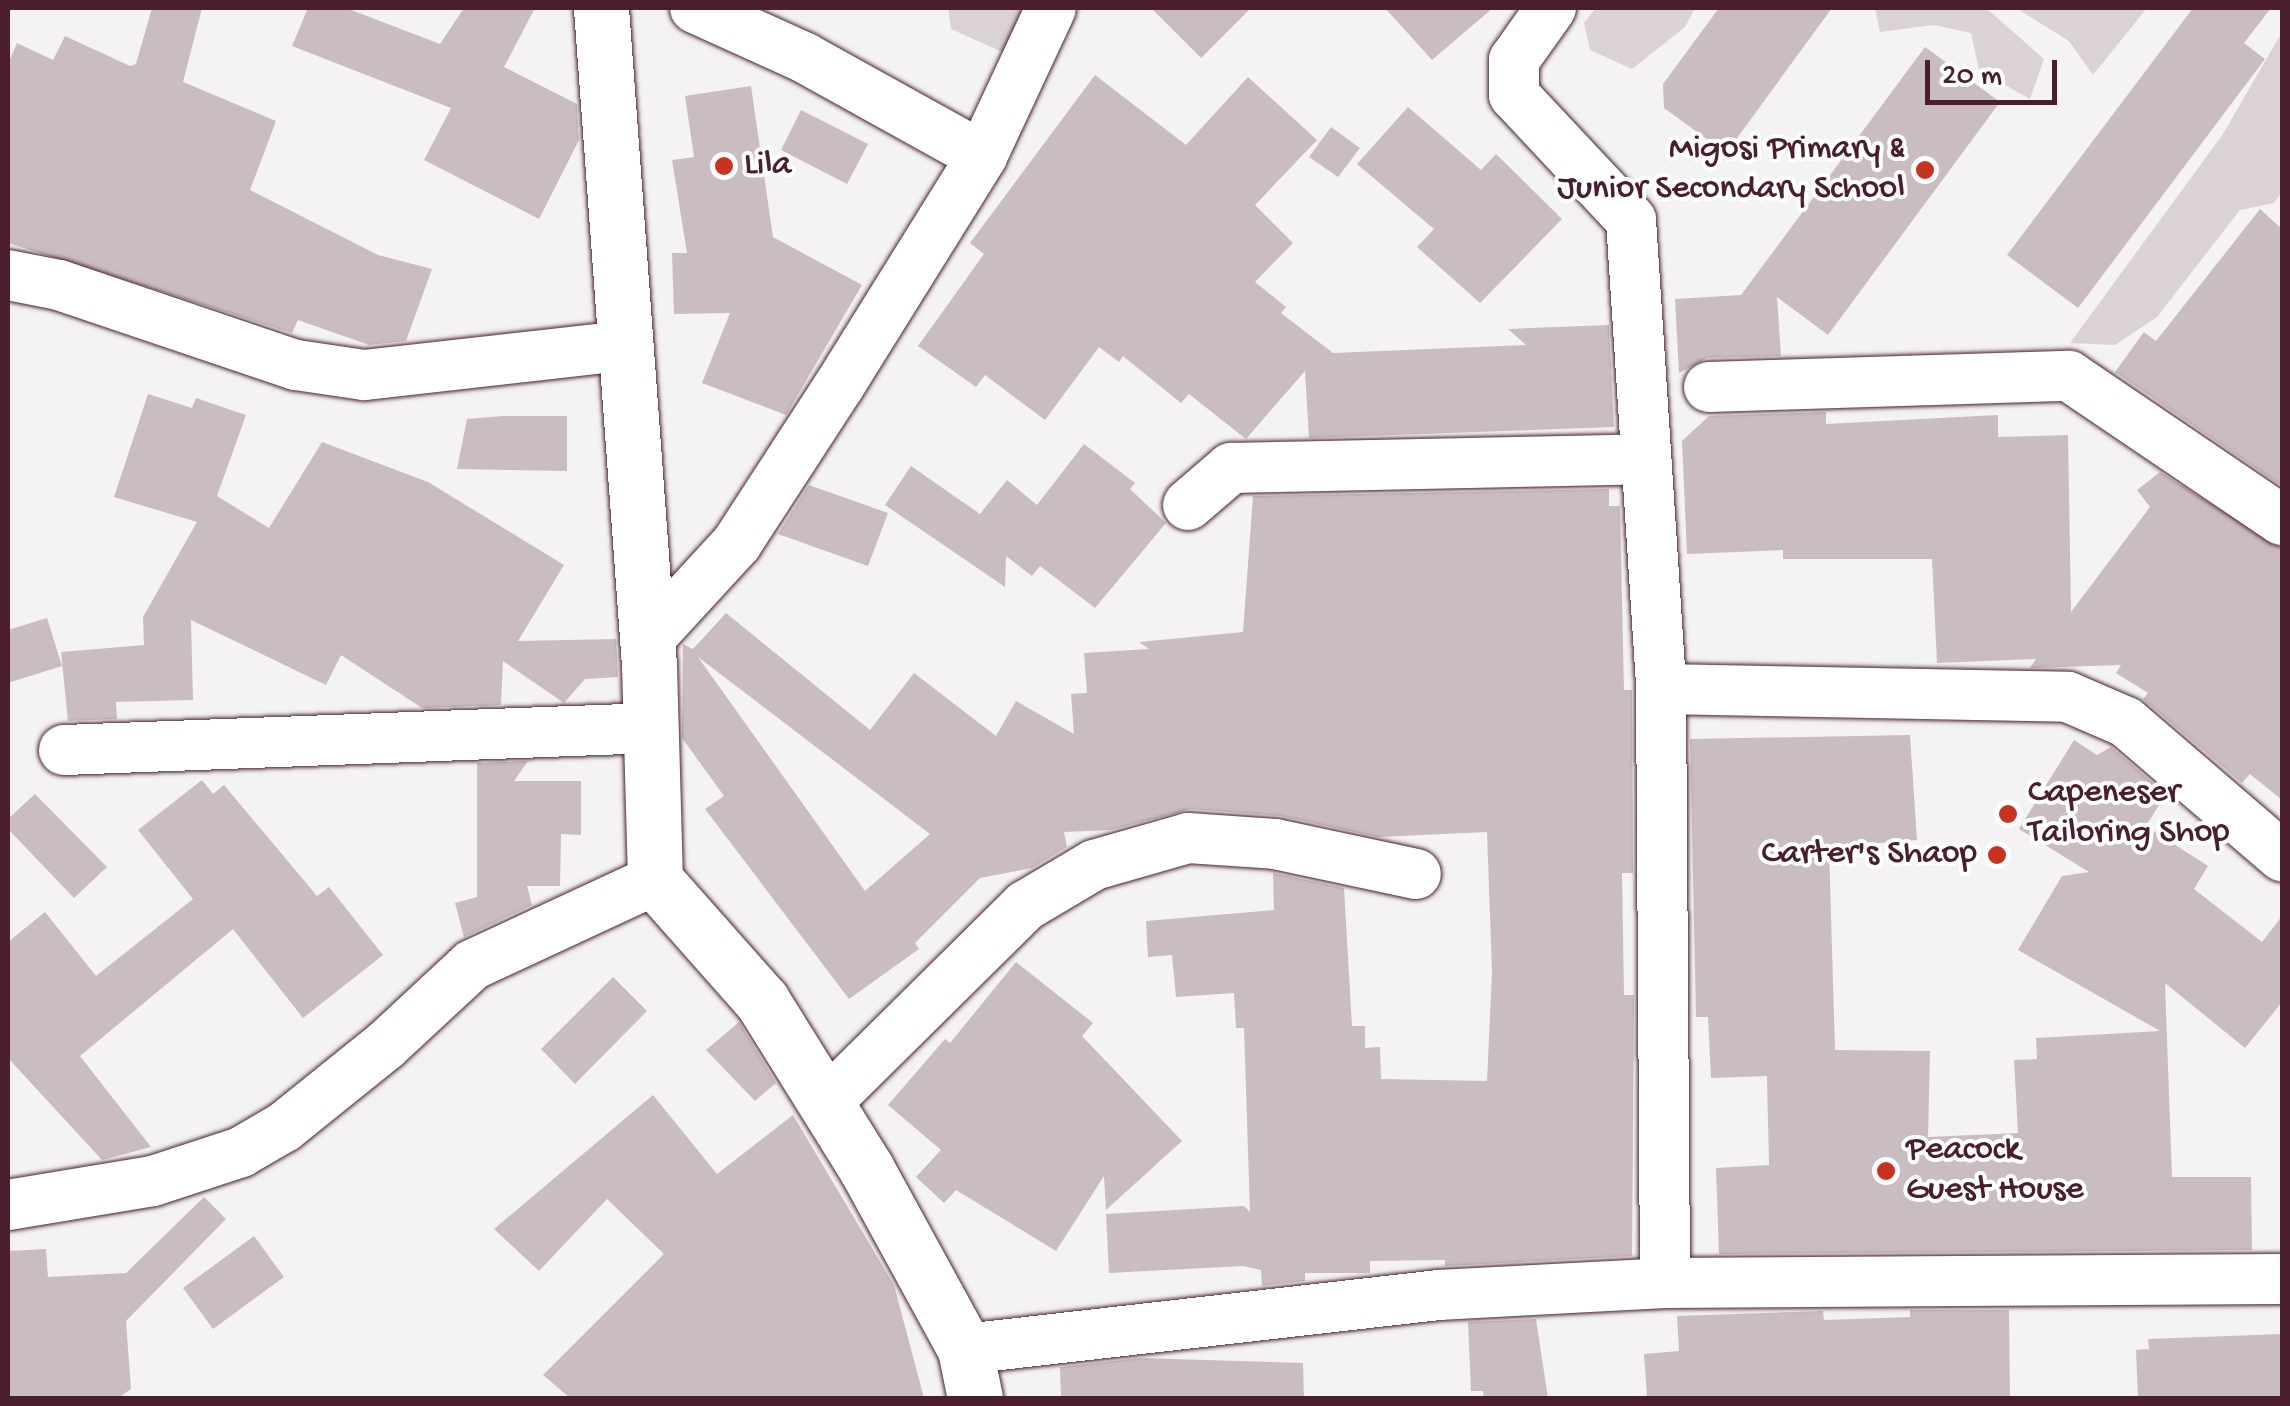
<!DOCTYPE html>
<html>
<head>
<meta charset="utf-8">
<style>
  body { margin:0 }
  #map { position:relative; width:2290px; height:1406px; overflow:hidden; background:#f4f2f2; font-family:"Gochi Hand",sans-serif }
  div>[style] { position:absolute }
  .green>* { inset:0; background:#dbd2d5 }
  .building>* { inset:0; background:#cabdc1 }
  .roads { filter:drop-shadow(0 0 2px #4a1f2b) drop-shadow(0 0 2px #4a1f2b) }
  .street>* { height:50px; margin:-25px; padding:0 25px; transform-origin:25px; border-radius:25px; background:#fff }
  .secondary>* { height:55px; margin:-27.5px; padding:0 27.5px; transform-origin:27.5px; border-radius:27.5px; background:#fff }
  .dots>* { width:28px; height:28px; translate:-50% -50%; box-sizing:border-box; border:5px solid #fff; border-radius:50% }
  span { translate:-50% -50%; white-space:nowrap; text-align:center; line-height:1.15; -webkit-text-stroke:8px #fff; paint-order:stroke }
  .poi-label { font-size:35px; color:#4a1f2b }
  .right { translate:-100% -50%; text-align:right }
  .left { translate:0 -50%; text-align:left }
  .frame { position:absolute; inset:0; border:10px solid #4a1f2b; pointer-events:none }
  .scale { position:absolute; left:1925px; top:60px; width:132px; height:45px; box-sizing:border-box; border:5px solid #4a1f2b; border-top:0; padding-left:12px; font-size:30px; line-height:35px; white-space:nowrap; color:#4a1f2b; -webkit-text-stroke:8px #fff; paint-order:stroke }
</style>
</head>
<body>
<div id="map">
  <div class="green">
    <i style="clip-path:polygon(948px 8px,1046px 8px,1027px 63px,951px 29px)"></i>
    <i style="clip-path:polygon(1596px 8px,1695px 8px,1685px 27px,1632px 69px,1590px 50px,1584px 23px)"></i>
    <i style="clip-path:polygon(1875px 8px,1986px 8px,2044px 59px,2030px 99px,1979px 70px,1971px 33px,1934px 25px,1880px 32px)"></i>
    <i style="clip-path:polygon(2016px 8px,2147px 8px,2093px 75px,2069px 41px)"></i>
    <i style="clip-path:polygon(2282px 32px,2282px 192px,2274px 203px,2240px 210px,2157px 317px,2115px 345px,2070px 343px,2223px 134px)"></i>
  </div>
  <div class="building">
    <i style="clip-path:polygon(152px 8px,202px 8px,183px 82px,276px 121px,250px 190px,378px 255px,432px 269px,406px 341px,369px 345px,298px 320px,292px 333px,8px 243px,8px 64px,17px 43px,53px 60px,65px 36px,130px 66px,136px 64px)"></i>
    <i style="clip-path:polygon(308px 8px,346px 8px,440px 44px,464px 8px,535px 8px,504px 67px,577px 104px,579px 140px,539px 219px,424px 160px,451px 108px,292px 46px)"></i>
    <i style="clip-path:polygon(1151px 8px,1251px 8px,1201px 58px)"></i>
    <i style="clip-path:polygon(1385px 8px,1493px 8px,1432px 60px)"></i>
    <i style="clip-path:polygon(1719px 8px,1832px 8px,1726px 153px,1664px 108px,1663px 84px)"></i>
    <i style="clip-path:polygon(2193px 8px,2271px 8px,2244px 43px,2265px 59px,2078px 308px,2007px 255px)"></i>
    <i style="clip-path:polygon(1925px 47px,2000px 102px,1828px 335px,1777px 297px,1781px 356px,1707px 358px,1679px 373px,1675px 299px,1741px 295px)"></i>
    <i style="clip-path:polygon(1095px 75px,1186px 145px,1248px 77px,1317px 140px,1255px 205px,1293px 243px,1255px 282px,1286px 307px,1281px 313px,1333px 353px,1526px 345px,1508px 329px,1609px 325px,1614px 427px,1309px 438px,1305px 371px,1246px 439px,1189px 394px,1181px 403px,1123px 356px,1119px 362px,1099px 347px,1045px 420px,985px 375px,976px 387px,918px 346px,984px 254px,970px 243px)"></i>
    <i style="clip-path:polygon(751px 86px,773px 237px,862px 285px,786px 415px,702px 383px,730px 313px,674px 314px,672px 253px,687px 253px,672px 160px,694px 157px,685px 96px)"></i>
    <i style="clip-path:polygon(1408px 107px,1481px 170px,1496px 154px,1562px 219px,1480px 303px,1417px 247px,1434px 229px,1357px 164px)"></i>
    <i style="clip-path:polygon(801px 110px,868px 144px,847px 184px,781px 150px)"></i>
    <i style="clip-path:polygon(1331px 127px,1360px 148px,1338px 177px,1309px 157px)"></i>
    <i style="clip-path:polygon(2260px 209px,2282px 229px,2282px 486px,2115px 372px,2144px 332px,2156px 341px)"></i>
    <i style="clip-path:polygon(148px 394px,192px 408px,196px 398px,246px 415px,217px 496px,269px 528px,322px 442px,428px 482px,564px 565px,518px 641px,616px 639px,618px 677px,585px 679px,564px 703px,503px 661px,501px 705px,422px 708px,341px 655px,326px 685px,191px 620px,193px 700px,116px 702px,117px 719px,68px 721px,61px 652px,144px 645px,143px 617px,197px 522px,114px 497px)"></i>
    <i style="clip-path:polygon(1826px 412px,1826px 424px,1998px 415px,1998px 437px,2068px 435px,2071px 612px,2150px 507px,2137px 490px,2160px 472px,2282px 548px,2282px 800px,2250px 774px,2242px 783px,2236px 778px,2143px 699px,2148px 693px,2116px 673px,2121px 665px,2030px 668px,2036px 659px,1937px 663px,1932px 559px,1783px 559px,1783px 550px,1687px 554px,1682px 441px,1709px 416px)"></i>
    <i style="clip-path:polygon(502px 416px,567px 416px,567px 471px,457px 469px,467px 419px)"></i>
    <i style="clip-path:polygon(1084px 444px,1135px 483px,1130px 489px,1166px 523px,1095px 608px,1040px 566px,1032px 576px,1006px 556px,1005px 587px,885px 505px,911px 466px,980px 514px,1007px 480px,1037px 505px)"></i>
    <i style="clip-path:polygon(809px 485px,888px 513px,868px 566px,778px 534px)"></i>
    <i style="clip-path:polygon(evenodd,1609px 489px,1609px 506px,1620px 506px,1624px 690px,1632px 690px,1633px 873px,1622px 873px,1624px 995px,1634px 995px,1632px 1256px,1445px 1266px,1445px 1260px,1370px 1261px,1370px 1273px,1305px 1273px,1305px 1281px,1262px 1286px,1261px 1270px,1243px 1266px,1109px 1273px,1106px 1214px,1244px 1206px,1250px 1212px,1244px 1028px,1236px 1028px,1234px 993px,1176px 997px,1172px 955px,1148px 957px,1146px 921px,1274px 910px,1273px 873px,1344px 888px,1352px 1026px,1365px 1026px,1365px 1048px,1380px 1047px,1381px 1079px,1487px 1081px,1492px 972px,1487px 832px,1378px 837px,1281px 816px,1190px 809px,1111px 830px,1064px 832px,1067px 847px,1032px 868px,980px 878px,915px 943px,919px 949px,849px 999px,705px 809px,724px 796px,682px 738px,683px 644px,693px 649px,726px 613px,870px 730px,914px 673px,996px 736px,1016px 701px,1074px 734px,1071px 694px,1087px 693px,1084px 653px,1149px 649px,1139px 642px,1243px 632px,1253px 496px,1609px 489px,698px 657px,930px 834px,865px 891px,698px 657px)"></i>
    <i style="clip-path:polygon(47px 618px,62px 666px,8px 683px,8px 630px)"></i>
    <i style="clip-path:polygon(1910px 735px,1917px 840px,1829px 847px,1835px 1050px,1930px 1051px,1928px 1137px,2018px 1133px,2014px 1060px,2037px 1059px,2036px 1038px,2160px 1031px,2018px 950px,2062px 876px,2089px 872px,2019px 829px,2074px 740px,2097px 755px,2111px 747px,2166px 794px,2146px 826px,2208px 866px,2194px 889px,2262px 942px,2282px 916px,2282px 1002px,2245px 1048px,2165px 983px,2172px 1177px,2251px 1177px,2252px 1250px,1719px 1254px,1716px 1168px,1769px 1165px,1767px 1076px,1711px 1078px,1708px 1017px,1696px 1017px,1690px 739px)"></i>
    <i style="clip-path:polygon(528px 761px,514px 781px,581px 781px,581px 835px,561px 834px,560px 886px,527px 886px,532px 905px,464px 937px,455px 903px,477px 897px,477px 763px)"></i>
    <i style="clip-path:polygon(202px 780px,213px 794px,224px 785px,317px 896px,329px 887px,383px 955px,303px 1018px,233px 929px,80px 1056px,151px 1147px,102px 1160px,8px 1058px,8px 942px,45px 912px,96px 976px,193px 899px,138px 830px)"></i>
    <i style="clip-path:polygon(35px 794px,107px 867px,74px 898px,8px 829px,8px 819px)"></i>
    <i style="clip-path:polygon(1016px 962px,1093px 1023px,1082px 1036px,1182px 1141px,1106px 1210px,1104px 1176px,1056px 1251px,956px 1190px,944px 1203px,916px 1177px,941px 1150px,888px 1105px,945px 1039px,950px 1043px)"></i>
    <i style="clip-path:polygon(613px 977px,647px 1011px,575px 1084px,541px 1049px)"></i>
    <i style="clip-path:polygon(739px 1022px,776px 1083px,755px 1101px,706px 1050px)"></i>
    <i style="clip-path:polygon(653px 1095px,717px 1174px,793px 1115px,894px 1285px,924px 1398px,570px 1398px,543px 1375px,664px 1254px,607px 1199px,539px 1271px,494px 1229px)"></i>
    <i style="clip-path:polygon(204px 1197px,226px 1219px,126px 1321px,131px 1389px,118px 1398px,8px 1398px,8px 1251px,46px 1249px,48px 1277px,126px 1273px)"></i>
    <i style="clip-path:polygon(254px 1236px,284px 1277px,213px 1329px,183px 1288px)"></i>
    <i style="clip-path:polygon(1910px 1310px,2009px 1310px,2010px 1398px,1647px 1398px,1644px 1354px,1679px 1351px,1677px 1316px,1823px 1311px,1824px 1320px,1910px 1317px)"></i>
    <i style="clip-path:polygon(1536px 1319px,1548px 1398px,1484px 1398px,1483px 1391px,1471px 1391px,1468px 1322px)"></i>
    <i style="clip-path:polygon(2282px 1334px,2282px 1398px,2138px 1398px,2136px 1350px,2149px 1349px,2148px 1339px)"></i>
    <i style="clip-path:polygon(1140px 1358px,1303px 1363px,1304px 1398px,1061px 1398px,1060px 1367px)"></i>
  </div>
  <div class="roads">
    <div class="street">
      <i style="left:695px;top:8px;width:121px;rotate:24.4deg"></i>
      <i style="left:805px;top:58px;width:202px;rotate:29deg"></i>
      <i style="left:1551px;top:8px;width:64px;rotate:125.4deg"></i>
      <i style="left:1514px;top:60px;width:35px;rotate:90deg"></i>
      <i style="left:1514px;top:95px;width:171px;rotate:46.9deg"></i>
      <i style="left:1631px;top:220px;width:470px;rotate:86.3deg"></i>
      <i style="left:1661px;top:689px;width:407px;rotate:1.1deg"></i>
      <i style="left:2068px;top:697px;width:63px;rotate:23.3deg"></i>
      <i style="left:2126px;top:722px;width:206px;rotate:40.7deg"></i>
      <i style="left:8px;top:275px;width:52px;rotate:11.1deg"></i>
      <i style="left:59px;top:285px;width:250px;rotate:18.7deg"></i>
      <i style="left:296px;top:365px;width:69px;rotate:8.4deg"></i>
      <i style="left:364px;top:375px;width:260px;rotate:-6.4deg"></i>
      <i style="left:1709px;top:387px;width:360px;rotate:-1.8deg"></i>
      <i style="left:2069px;top:376px;width:257px;rotate:34.1deg"></i>
      <i style="left:1188px;top:505px;width:57px;rotate:-40.7deg"></i>
      <i style="left:1231px;top:468px;width:414px;rotate:-1.2deg"></i>
      <i style="left:647px;top:641px;width:133px;rotate:-47.4deg"></i>
      <i style="left:737px;top:543px;width:187px;rotate:-57deg"></i>
      <i style="left:839px;top:386px;width:271px;rotate:-58.1deg"></i>
      <i style="left:982px;top:156px;width:163px;rotate:-65deg"></i>
      <i style="left:1661px;top:689px;width:594px;rotate:89.61deg"></i>
      <i style="left:64px;top:750px;width:588px;rotate:-2.14deg"></i>
      <i style="left:826px;top:1103px;width:280px;rotate:-44.7deg"></i>
      <i style="left:1025px;top:906px;width:80px;rotate:-30.7deg"></i>
      <i style="left:1094px;top:865px;width:98px;rotate:-16deg"></i>
      <i style="left:1188px;top:838px;width:87px;rotate:3.9deg"></i>
      <i style="left:1275px;top:844px;width:144px;rotate:12deg"></i>
      <i style="left:8px;top:1205px;width:147px;rotate:-9.4deg"></i>
      <i style="left:153px;top:1181px;width:93px;rotate:-18.2deg"></i>
      <i style="left:241px;top:1152px;width:50px;rotate:-30.2deg"></i>
      <i style="left:284px;top:1127px;width:131px;rotate:-38.8deg"></i>
      <i style="left:386px;top:1045px;width:117px;rotate:-42.9deg"></i>
      <i style="left:472px;top:965px;width:202px;rotate:-24.9deg"></i>
      <i style="left:965px;top:1349px;width:476px;rotate:-6.5deg"></i>
      <i style="left:1438px;top:1295px;width:227px;rotate:-3deg"></i>
      <i style="left:1665px;top:1283px;width:617px;rotate:-0.37deg"></i>
    </div>
    <div class="secondary">
      <i style="left:601px;top:8px;width:659px;rotate:85.82deg"></i>
      <i style="left:649px;top:665px;width:215px;rotate:88.4deg"></i>
      <i style="left:655px;top:880px;width:162px;rotate:48.5deg"></i>
      <i style="left:762px;top:1001px;width:197px;rotate:58.1deg"></i>
      <i style="left:866px;top:1168px;width:206px;rotate:61.3deg"></i>
      <i style="left:965px;top:1349px;width:50px;rotate:78.5deg"></i>
    </div>
  </div>
  <div class="dots">
    <i style="left:724px;top:166px;background:#c8321e"></i>
    <i style="left:1925px;top:170px;background:#c8321e"></i>
    <i style="left:2008px;top:814px;background:#c8321e"></i>
    <i style="left:1997px;top:855px;background:#c8321e"></i>
    <i style="left:1886px;top:1171px;background:#c8321e"></i>
  </div>
  <div class="poi-label">
    <span class="right" style="left:1905px;top:170px">Migosi Primary &amp;<br>Junior Secondary School</span>
    <span class="left" style="left:744px;top:166px">Lila</span>
    <span class="left" style="left:2028px;top:814px">Capeneser<br>Tailoring Shop</span>
    <span class="right" style="left:1977px;top:855px">Carter's Shaop</span>
    <span class="left" style="left:1906px;top:1171px">Peacock<br>Guest House</span>
  </div>
  <div class="frame"></div>
  <div class="scale">20 m</div>
</div>
</body>
</html>
